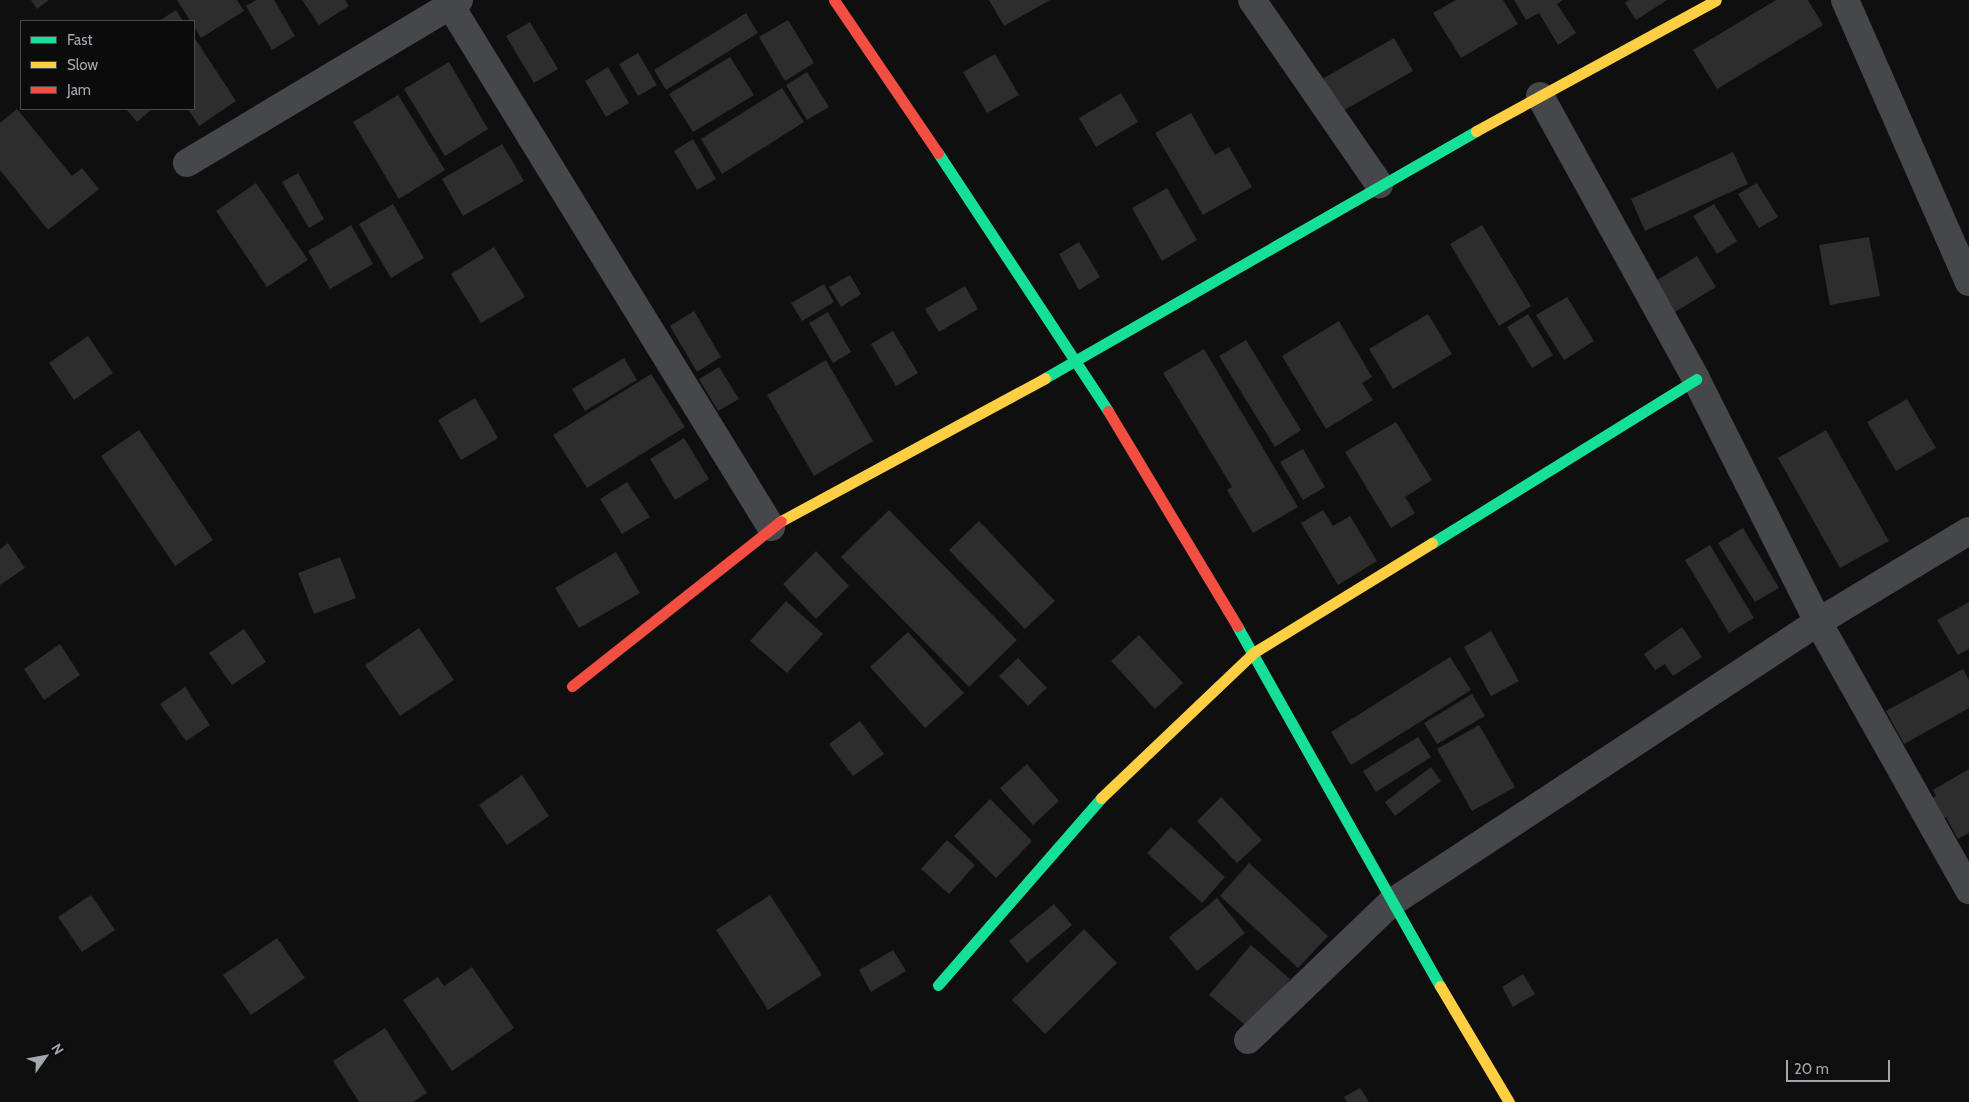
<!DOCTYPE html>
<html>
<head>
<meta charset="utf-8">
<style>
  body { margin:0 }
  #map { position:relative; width:1969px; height:1102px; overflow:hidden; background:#0f0f10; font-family:Cabin,sans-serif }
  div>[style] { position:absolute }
  .building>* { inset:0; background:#2d2d2e }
  .street>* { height:28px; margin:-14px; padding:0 14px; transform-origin:14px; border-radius:14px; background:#45474a }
  .fast>* { height:11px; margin:-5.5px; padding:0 5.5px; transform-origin:5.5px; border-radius:5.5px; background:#16e098 }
  .slow>* { height:11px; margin:-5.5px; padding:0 5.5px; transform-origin:5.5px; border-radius:5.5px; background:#ffcf43 }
  .jam>* { height:11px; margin:-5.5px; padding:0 5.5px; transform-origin:5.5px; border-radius:5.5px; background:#f24e42 }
  span { translate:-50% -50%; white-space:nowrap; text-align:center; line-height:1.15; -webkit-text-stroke:4px #0b0b0b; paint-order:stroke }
  .legend { position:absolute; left:20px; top:20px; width:175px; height:90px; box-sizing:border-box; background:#0b0b0b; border:1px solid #47494d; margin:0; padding:6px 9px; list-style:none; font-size:15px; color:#a2a7b0 }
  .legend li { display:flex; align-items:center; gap:10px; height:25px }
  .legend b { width:25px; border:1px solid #47494d }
  .north { position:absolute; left:20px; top:1032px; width:50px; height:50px; -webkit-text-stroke:4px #0b0b0b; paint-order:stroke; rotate:58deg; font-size:14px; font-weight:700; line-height:20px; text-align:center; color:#a2a7b0 }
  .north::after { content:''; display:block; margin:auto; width:18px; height:22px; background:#a2a7b0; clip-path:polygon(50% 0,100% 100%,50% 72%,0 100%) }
  .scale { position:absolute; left:1786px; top:1060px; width:104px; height:22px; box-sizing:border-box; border:2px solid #a2a7b0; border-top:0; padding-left:6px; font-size:15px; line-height:18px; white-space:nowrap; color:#a2a7b0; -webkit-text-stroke:4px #0b0b0b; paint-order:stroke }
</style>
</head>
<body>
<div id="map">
  <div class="building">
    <i style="clip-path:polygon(31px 0,49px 0,37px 9px)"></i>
    <i style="clip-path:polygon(177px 0,237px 0,244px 11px,201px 38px)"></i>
    <i style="clip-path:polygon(256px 0,274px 0,295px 36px,272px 50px,246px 6px)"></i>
    <i style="clip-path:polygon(302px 0,345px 0,349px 6px,319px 25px)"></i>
    <i style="clip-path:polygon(989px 0,1050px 0,1004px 26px)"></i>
    <i style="clip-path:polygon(1456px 0,1503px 0,1518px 24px,1461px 58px,1433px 13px)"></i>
    <i style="clip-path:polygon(1514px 0,1563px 0,1557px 4px,1576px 33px,1558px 45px,1539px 13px,1526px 20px)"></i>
    <i style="clip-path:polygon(1629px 0,1667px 0,1636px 20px,1625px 3px)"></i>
    <i style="clip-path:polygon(1776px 0,1808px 0,1823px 25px,1717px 89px,1693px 50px)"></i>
    <i style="clip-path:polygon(176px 10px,183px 21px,159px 21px)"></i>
    <i style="clip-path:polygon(746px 13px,758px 33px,666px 90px,654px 70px)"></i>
    <i style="clip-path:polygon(788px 20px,814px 63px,785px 81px,759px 37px)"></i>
    <i style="clip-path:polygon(530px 22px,558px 69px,534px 83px,506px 36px)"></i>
    <i style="clip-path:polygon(194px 37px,236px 101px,199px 126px,188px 109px,194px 109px)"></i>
    <i style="clip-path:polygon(1394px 38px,1413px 71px,1334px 116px,1315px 83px)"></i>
    <i style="clip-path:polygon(638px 53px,657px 85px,638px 96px,619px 64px)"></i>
    <i style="clip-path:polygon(995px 54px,1019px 95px,987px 113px,963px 72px)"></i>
    <i style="clip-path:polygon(730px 57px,754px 95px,693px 132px,669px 94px)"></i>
    <i style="clip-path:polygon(449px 62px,488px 129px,445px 156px,404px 89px)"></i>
    <i style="clip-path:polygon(608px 67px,629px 103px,606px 117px,585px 81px)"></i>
    <i style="clip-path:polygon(807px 72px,829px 107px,807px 120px,786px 85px)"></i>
    <i style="clip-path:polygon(782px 88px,804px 122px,722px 174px,701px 139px)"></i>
    <i style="clip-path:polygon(1121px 93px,1138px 122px,1096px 147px,1079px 118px)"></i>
    <i style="clip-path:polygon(398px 95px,445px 170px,399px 199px,353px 122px)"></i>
    <i style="clip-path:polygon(17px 109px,72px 176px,82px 168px,99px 189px,48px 230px,0 170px,0 123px)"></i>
    <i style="clip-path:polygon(126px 109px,152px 109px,137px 122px)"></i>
    <i style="clip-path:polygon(1191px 113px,1215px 155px,1229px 147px,1252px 187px,1203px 215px,1155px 133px)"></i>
    <i style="clip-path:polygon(693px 139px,716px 179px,697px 190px,674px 151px)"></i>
    <i style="clip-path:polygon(502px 144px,524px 181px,463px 216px,442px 179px)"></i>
    <i style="clip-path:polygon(1733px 152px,1748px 184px,1645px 231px,1631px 199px)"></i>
    <i style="clip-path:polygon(298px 173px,324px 219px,309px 228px,282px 182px)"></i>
    <i style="clip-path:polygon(256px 183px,308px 260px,267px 287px,216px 211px)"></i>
    <i style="clip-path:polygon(1757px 183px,1778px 217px,1759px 228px,1738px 194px)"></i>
    <i style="clip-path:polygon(1167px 188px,1197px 240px,1162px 261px,1132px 208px)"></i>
    <i style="clip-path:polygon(393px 204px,424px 258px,391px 278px,359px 224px)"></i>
    <i style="clip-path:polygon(1714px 204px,1737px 241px,1717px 254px,1693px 216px)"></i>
    <i style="clip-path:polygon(351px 225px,373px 264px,330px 289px,308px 251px)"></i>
    <i style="clip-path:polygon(1482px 225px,1531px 306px,1499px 326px,1450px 244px)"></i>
    <i style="clip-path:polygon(1869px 237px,1880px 296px,1830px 305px,1819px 245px)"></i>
    <i style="clip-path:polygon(1079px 242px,1100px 277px,1079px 290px,1059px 254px)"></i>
    <i style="clip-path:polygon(494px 247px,525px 297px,481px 323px,451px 274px)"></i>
    <i style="clip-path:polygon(1697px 256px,1716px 287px,1675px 312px,1657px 280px)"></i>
    <i style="clip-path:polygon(850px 275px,861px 294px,841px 307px,829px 287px)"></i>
    <i style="clip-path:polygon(824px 284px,834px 302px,802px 321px,791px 303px)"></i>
    <i style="clip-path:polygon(965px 286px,978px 309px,939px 332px,925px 309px)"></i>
    <i style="clip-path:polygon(1567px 297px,1594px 341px,1564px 360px,1536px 315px)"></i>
    <i style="clip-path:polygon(694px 311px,721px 357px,697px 372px,670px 326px)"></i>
    <i style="clip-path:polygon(828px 312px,851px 352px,833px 363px,809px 323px)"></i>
    <i style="clip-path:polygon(1428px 314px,1452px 354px,1393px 389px,1369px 349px)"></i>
    <i style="clip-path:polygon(1528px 314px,1553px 355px,1532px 368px,1507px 327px)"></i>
    <i style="clip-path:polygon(1339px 321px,1372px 377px,1362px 383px,1373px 400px,1326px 429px,1282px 356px)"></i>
    <i style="clip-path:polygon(893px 331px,918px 373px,896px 386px,871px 344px)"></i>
    <i style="clip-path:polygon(88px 336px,113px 373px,74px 400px,49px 363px)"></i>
    <i style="clip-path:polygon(1246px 340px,1301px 430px,1275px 447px,1219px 356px)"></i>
    <i style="clip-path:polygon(1204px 349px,1298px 507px,1253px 533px,1227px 490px,1232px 487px,1163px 373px)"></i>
    <i style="clip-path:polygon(624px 358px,637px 380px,585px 411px,572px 389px)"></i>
    <i style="clip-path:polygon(826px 360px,873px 441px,814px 476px,767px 395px)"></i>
    <i style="clip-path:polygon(719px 367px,739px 399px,718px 411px,699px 379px)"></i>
    <i style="clip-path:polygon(651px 374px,685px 427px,587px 488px,553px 435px)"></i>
    <i style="clip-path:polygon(475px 398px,498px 438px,461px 460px,438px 420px)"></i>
    <i style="clip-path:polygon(1907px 399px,1936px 448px,1896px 471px,1867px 422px)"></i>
    <i style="clip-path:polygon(1396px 422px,1432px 480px,1405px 497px,1415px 513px,1391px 528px,1345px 452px)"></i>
    <i style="clip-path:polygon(139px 430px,213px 540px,175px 566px,101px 456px)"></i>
    <i style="clip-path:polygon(1826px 430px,1889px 541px,1840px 568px,1778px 458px)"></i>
    <i style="clip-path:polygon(684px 438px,709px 479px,675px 500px,650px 459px)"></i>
    <i style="clip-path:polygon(1303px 449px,1325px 487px,1303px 500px,1280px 462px)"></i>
    <i style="clip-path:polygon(627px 482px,650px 517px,622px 534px,600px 499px)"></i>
    <i style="clip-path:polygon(889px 510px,1017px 640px,969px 687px,841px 557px)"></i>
    <i style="clip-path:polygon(1323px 510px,1333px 526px,1350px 516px,1377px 561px,1338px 585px,1301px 523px)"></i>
    <i style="clip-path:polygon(979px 521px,1055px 601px,1025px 629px,949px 550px)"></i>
    <i style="clip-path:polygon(1743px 528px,1779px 588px,1755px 602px,1718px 543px)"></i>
    <i style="clip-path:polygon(8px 543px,25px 568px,0 585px,0 549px)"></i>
    <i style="clip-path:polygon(1710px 545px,1754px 618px,1729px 633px,1685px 560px)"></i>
    <i style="clip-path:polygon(816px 551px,849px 586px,816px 619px,783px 584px)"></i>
    <i style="clip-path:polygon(616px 552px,640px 593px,579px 628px,555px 588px)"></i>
    <i style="clip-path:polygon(340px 557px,356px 598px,314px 614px,298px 573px)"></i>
    <i style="clip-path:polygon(786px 601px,823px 634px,787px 673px,750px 641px)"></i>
    <i style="clip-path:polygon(1969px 602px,1969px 649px,1958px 655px,1937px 620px)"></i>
    <i style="clip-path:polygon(1682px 627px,1702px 657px,1673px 676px,1665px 664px,1655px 670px,1644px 654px)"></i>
    <i style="clip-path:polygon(419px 628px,454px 680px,400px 716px,365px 665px)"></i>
    <i style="clip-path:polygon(244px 629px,266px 662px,232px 685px,209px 653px)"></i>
    <i style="clip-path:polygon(1491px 631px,1519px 681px,1491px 696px,1464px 647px)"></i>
    <i style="clip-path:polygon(908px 632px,964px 693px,925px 728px,870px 667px)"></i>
    <i style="clip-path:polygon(1139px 635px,1183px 683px,1155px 709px,1111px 661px)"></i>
    <i style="clip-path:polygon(60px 644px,80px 675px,44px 700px,24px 669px)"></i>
    <i style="clip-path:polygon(1450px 657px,1471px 690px,1351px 765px,1331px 732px)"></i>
    <i style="clip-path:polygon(1018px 658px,1047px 688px,1028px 706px,999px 676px)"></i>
    <i style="clip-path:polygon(1963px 669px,1969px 680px,1969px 708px,1904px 744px,1886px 711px)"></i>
    <i style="clip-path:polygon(185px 687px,210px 725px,186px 741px,160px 704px)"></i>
    <i style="clip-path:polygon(1472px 694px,1485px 716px,1437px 744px,1424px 723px)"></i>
    <i style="clip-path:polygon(860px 721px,884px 754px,853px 776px,829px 744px)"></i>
    <i style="clip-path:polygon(1479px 725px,1515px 787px,1472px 811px,1437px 749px)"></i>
    <i style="clip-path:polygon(1418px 737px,1431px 757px,1376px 792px,1363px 771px)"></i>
    <i style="clip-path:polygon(1027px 764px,1059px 801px,1033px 825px,1000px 788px)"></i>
    <i style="clip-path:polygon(1431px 767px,1441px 781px,1395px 816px,1385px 802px)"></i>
    <i style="clip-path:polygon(1969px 769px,1969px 833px,1958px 839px,1946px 817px,1938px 823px,1926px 802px,1936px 796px,1933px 790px)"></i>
    <i style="clip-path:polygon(522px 775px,549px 816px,507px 845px,479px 805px)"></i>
    <i style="clip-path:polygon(1221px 797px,1262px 840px,1237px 863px,1197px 821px)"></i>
    <i style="clip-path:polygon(990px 799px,1032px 841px,996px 878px,954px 836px)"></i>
    <i style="clip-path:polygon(1171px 827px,1225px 877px,1202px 903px,1147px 853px)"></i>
    <i style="clip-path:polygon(947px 840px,975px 865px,949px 894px,921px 869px)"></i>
    <i style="clip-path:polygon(1249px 863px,1328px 936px,1298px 968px,1220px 896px)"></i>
    <i style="clip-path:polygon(91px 895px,115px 930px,82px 952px,58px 917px)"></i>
    <i style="clip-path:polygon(770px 895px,822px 975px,768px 1010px,716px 930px)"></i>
    <i style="clip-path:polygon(1217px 898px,1245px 933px,1197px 971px,1169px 937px)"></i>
    <i style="clip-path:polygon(1054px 904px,1072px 925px,1027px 963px,1009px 941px)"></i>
    <i style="clip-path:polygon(1084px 929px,1117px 963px,1045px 1034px,1012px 1000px)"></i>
    <i style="clip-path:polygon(277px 938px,305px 978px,251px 1015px,223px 975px)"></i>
    <i style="clip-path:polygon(1251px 945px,1290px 979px,1249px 1028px,1209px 995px)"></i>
    <i style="clip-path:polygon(893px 950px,906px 971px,871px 992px,859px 970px)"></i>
    <i style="clip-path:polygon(472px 967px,514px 1028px,452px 1071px,403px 1000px,438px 977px,444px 986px)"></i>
    <i style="clip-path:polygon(1523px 974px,1535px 994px,1513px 1007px,1502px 987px)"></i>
    <i style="clip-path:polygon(385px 1028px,427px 1093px,413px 1102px,359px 1102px,333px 1061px)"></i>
    <i style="clip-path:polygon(1360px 1088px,1369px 1102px,1347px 1102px,1344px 1097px)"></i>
  </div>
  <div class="street">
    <i style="left:1252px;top:0;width:224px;rotate:55.4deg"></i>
    <i style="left:1845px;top:0;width:308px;rotate:66.3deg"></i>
    <i style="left:450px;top:5px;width:613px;rotate:58.41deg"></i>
    <i style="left:1540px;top:96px;width:323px;rotate:61.1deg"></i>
    <i style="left:1696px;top:379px;width:272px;rotate:63.3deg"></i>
    <i style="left:1818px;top:622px;width:308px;rotate:60.6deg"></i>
    <i style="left:187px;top:163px;width:317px;rotate:-30.9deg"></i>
    <i style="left:1248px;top:1040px;width:198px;rotate:-43.8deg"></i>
    <i style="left:1391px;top:903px;width:511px;rotate:-33.35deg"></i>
    <i style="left:1818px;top:622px;width:176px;rotate:-31.1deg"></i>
  </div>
  <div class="fast">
    <i style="left:938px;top:153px;width:309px;rotate:56.6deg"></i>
    <i style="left:1045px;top:378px;width:497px;rotate:-29.8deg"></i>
    <i style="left:1432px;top:543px;width:311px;rotate:-31.8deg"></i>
    <i style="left:1237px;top:626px;width:413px;rotate:60.6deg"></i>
    <i style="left:938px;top:985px;width:248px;rotate:-48.9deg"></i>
  </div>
  <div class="slow">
    <i style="left:1476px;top:131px;width:273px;rotate:-28.6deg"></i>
    <i style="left:781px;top:521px;width:300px;rotate:-28.4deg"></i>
    <i style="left:1101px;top:798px;width:210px;rotate:-43.6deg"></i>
    <i style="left:1253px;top:653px;width:210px;rotate:-31.6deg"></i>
    <i style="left:1440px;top:986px;width:135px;rotate:59.3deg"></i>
  </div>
  <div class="jam">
    <i style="left:834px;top:0;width:185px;rotate:55.8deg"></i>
    <i style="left:1108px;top:411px;width:251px;rotate:59deg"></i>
    <i style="left:572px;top:686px;width:266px;rotate:-38.3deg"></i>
  </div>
  <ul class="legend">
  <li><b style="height:6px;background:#16e098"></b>Fast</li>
  <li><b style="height:6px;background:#ffcf43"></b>Slow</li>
  <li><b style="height:6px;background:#f24e42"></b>Jam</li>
  </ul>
  <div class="north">N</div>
  <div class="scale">20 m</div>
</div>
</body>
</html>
